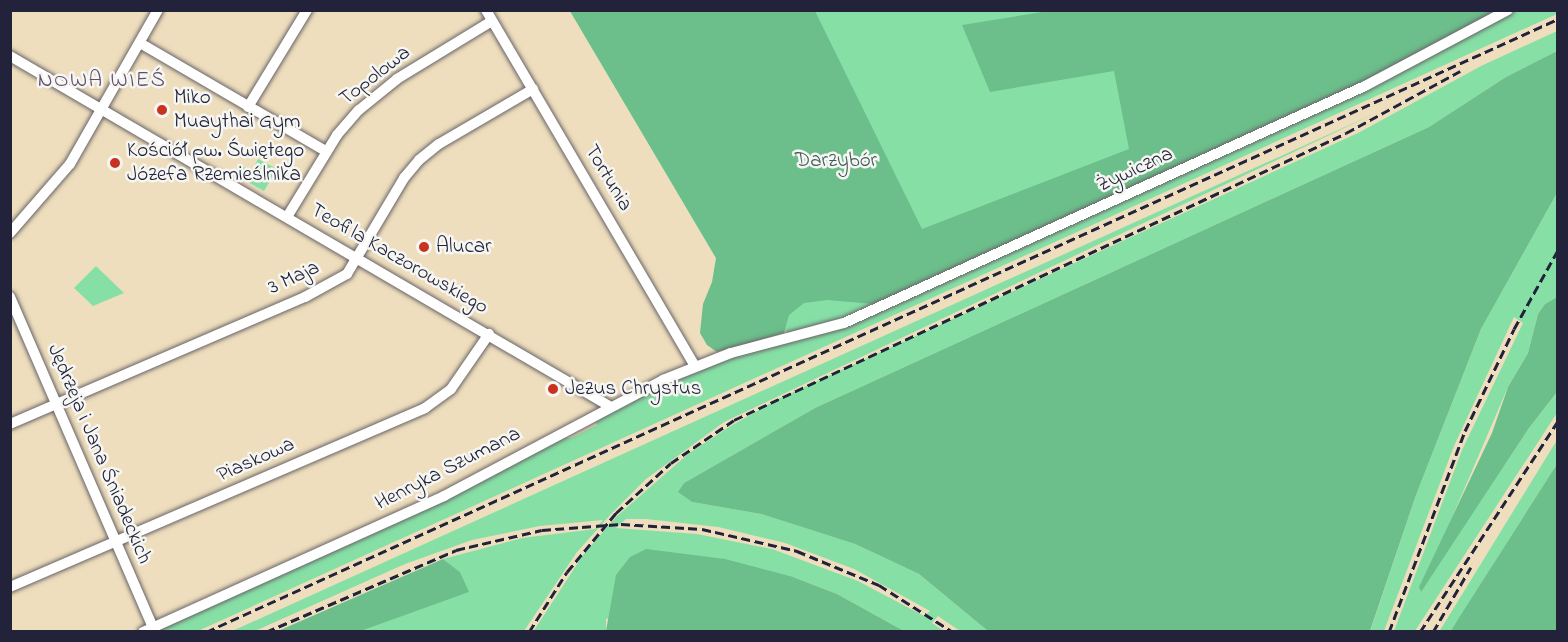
<!DOCTYPE html>
<html>
<head>
<meta charset="utf-8">
<style>
  body { margin:0 }
  #map { position:relative; width:1568px; height:642px; overflow:hidden; background:#eedebd; font-family:"Indie Flower",sans-serif }
  div>[style] { position:absolute }
  .green>* { inset:0; background:#86e0a6 }
  .forest>* { inset:0; background:#6cbe8b }
  .roads { filter:drop-shadow(0 0 2px #696468) drop-shadow(0 0 2px #696468) }
  .minor>* { height:10px; margin:-5px; padding:0 5px; transform-origin:5px; border-radius:5px; background:#fff }
  .rail>* { height:3px; margin-top:-1.5px; transform-origin:0; background:repeating-linear-gradient(90deg,#22223b 0 9px,transparent 0 13.5px) }
  .dots>* { width:16px; height:16px; translate:-50% -50%; box-sizing:border-box; border:3px solid #f6f6f2; border-radius:50% }
  span { translate:-50% -50%; white-space:nowrap; text-align:center; line-height:1.15; -webkit-text-stroke:5px #f6f6f2; paint-order:stroke }
  .street-label { font-size:21px; color:#22223b }
  .poi-label { font-size:21px; color:#22223b }
  .left { translate:0 -50%; text-align:left }
  .park-label { font-size:21px; color:#405b5b }
  .neighbourhood-label { font-size:22px; color:#614f6b; letter-spacing:1.5px }
  .frame { position:absolute; inset:0; border:12px solid #22223b; pointer-events:none }
</style>
</head>
<body>
<div id="map">
  <div class="green">
    <i style="clip-path:polygon(570px 11px,1508px 11px,844px 323px,793px 338px,716px 258px)"></i>
    <i style="clip-path:polygon(1515px 11px,1557px 11px,1557px 14px,198px 631px,154px 632px,563px 438px,571px 438px,597px 425px,595px 420px,685px 375px,734px 357px,849px 326px,1360px 93px)"></i>
    <i style="clip-path:polygon(evenodd,1557px 31px,1557px 51px,1506px 77px,1429px 127px,815px 408px,684px 483px,679px 492px,692px 502px,761px 514px,855px 544px,919px 574px,988px 631px,960px 631px,938px 616px,932px 623px,944px 631px,904px 631px,837px 594px,793px 577px,606px 619px,606px 631px,533px 632px,583px 555px,616px 517px,688px 454px,729px 427px,776px 400px,1358px 133px,1481px 66px,1557px 31px,646px 519px,718px 527px,785px 543px,854px 569px,930px 611px,924px 616px,858px 581px,772px 549px,697px 534px,616px 528px,626px 519px,646px 519px)"></i>
    <i style="clip-path:polygon(1378px 112px,724px 422px,646px 479px,611px 514px,577px 552px,524px 631px,361px 631px,468px 592px,460px 572px,443px 559px,522px 538px,595px 529px,603px 520px,540px 526px,472px 540px,405px 564px,255px 631px,230px 632px)"></i>
    <i style="clip-path:polygon(258px 159px,277px 169px,264px 191px,235px 175px,240px 165px,252px 171px)"></i>
    <i style="clip-path:polygon(1557px 193px,1557px 297px,1545px 304px,1538px 314px,1528px 353px,1508px 387px,1420px 592px,1529px 428px,1557px 392px,1557px 413px,1415px 631px,1394px 631px,1462px 450px,1523px 323px,1514px 317px,1454px 446px,1384px 631px,1370px 632px,1416px 495px,1481px 329px)"></i>
    <i style="clip-path:polygon(96px 266px,124px 293px,93px 306px,74px 288px)"></i>
    <i style="clip-path:polygon(1557px 440px,1557px 464px,1451px 631px,1439px 632px)"></i>
  </div>
  <div class="forest">
    <i style="clip-path:polygon(1055px 10px,1501px 11px,1355px 86px,874px 304px,827px 300px,804px 303px,789px 315px,784px 333px,717px 352px,707px 345px,700px 333px,703px 304px,712px 282px,716px 258px,570px 11px,815px 11px,922px 229px,1129px 149px,1114px 71px,990px 92px,962px 25px)"></i>
    <i style="clip-path:polygon(1557px 51px,1557px 193px,1481px 329px,1416px 495px,1370px 631px,988px 631px,919px 574px,855px 544px,761px 514px,692px 502px,678px 492px,684px 483px,815px 408px,1429px 127px,1506px 77px)"></i>
    <i style="clip-path:polygon(1557px 297px,1557px 392px,1529px 428px,1421px 592px,1419px 587px,1492px 433px,1508px 387px,1528px 353px,1538px 314px,1545px 304px)"></i>
    <i style="clip-path:polygon(1557px 464px,1557px 631px,1451px 631px,1455px 624px)"></i>
    <i style="clip-path:polygon(646px 549px,725px 559px,793px 577px,837px 594px,904px 631px,606px 631px,616px 575px,630px 557px)"></i>
    <i style="clip-path:polygon(443px 559px,460px 572px,469px 592px,361px 631px,278px 631px)"></i>
  </div>
  <div class="roads">
    <div class="minor">
      <i style="left:486px;top:10px;width:413px;rotate:59.6deg"></i>
      <i style="left:140px;top:43px;width:216px;rotate:30.2deg"></i>
      <i style="left:10px;top:56px;width:696px;rotate:30.29deg"></i>
      <i style="left:248px;top:107px;width:114px;rotate:-58.7deg"></i>
      <i style="left:287px;top:217px;width:96px;rotate:-58.6deg"></i>
      <i style="left:337px;top:135px;width:33px;rotate:-49deg"></i>
      <i style="left:359px;top:110px;width:49px;rotate:-39.2deg"></i>
      <i style="left:397px;top:79px;width:111px;rotate:-31.4deg"></i>
      <i style="left:10px;top:233px;width:91px;rotate:-49deg"></i>
      <i style="left:70px;top:164px;width:177px;rotate:-60.3deg"></i>
      <i style="left:10px;top:297px;width:360px;rotate:66.6deg"></i>
      <i style="left:10px;top:424px;width:321px;rotate:-23.3deg"></i>
      <i style="left:305px;top:297px;width:48px;rotate:-28.7deg"></i>
      <i style="left:347px;top:274px;width:112px;rotate:-59.3deg"></i>
      <i style="left:404px;top:178px;width:23px;rotate:-50deg"></i>
      <i style="left:419px;top:160px;width:26px;rotate:-39deg"></i>
      <i style="left:439px;top:144px;width:109px;rotate:-30.3deg"></i>
      <i style="left:10px;top:587px;width:452px;rotate:-23.3deg"></i>
      <i style="left:425px;top:408px;width:32px;rotate:-36deg"></i>
      <i style="left:451px;top:389px;width:67px;rotate:-55.4deg"></i>
      <i style="left:143px;top:632px;width:330px;rotate:-24.3deg"></i>
      <i style="left:444px;top:496px;width:248px;rotate:-27.9deg"></i>
      <i style="left:663px;top:380px;width:73px;rotate:-21.7deg"></i>
      <i style="left:731px;top:353px;width:117px;rotate:-14.9deg"></i>
      <i style="left:844px;top:323px;width:572px;rotate:-24.46deg"></i>
      <i style="left:1365px;top:86px;width:162px;rotate:-28deg"></i>
    </div>
  </div>
  <div class="rail">
    <i style="left:206px;top:632px;width:1484px;rotate:-24.39deg"></i>
    <i style="left:266px;top:632px;width:207px;rotate:-23.3deg"></i>
    <i style="left:456px;top:550px;width:88px;rotate:-13.1deg"></i>
    <i style="left:542px;top:530px;width:79px;rotate:-4.3deg"></i>
    <i style="left:621px;top:524px;width:81px;rotate:3.5deg"></i>
    <i style="left:702px;top:529px;width:98px;rotate:13deg"></i>
    <i style="left:797px;top:551px;width:89px;rotate:22.5deg"></i>
    <i style="left:879px;top:585px;width:88px;rotate:32.4deg"></i>
    <i style="left:529px;top:632px;width:71px;rotate:-57.7deg"></i>
    <i style="left:567px;top:572px;width:77px;rotate:-50.3deg"></i>
    <i style="left:616px;top:513px;width:74px;rotate:-42.3deg"></i>
    <i style="left:671px;top:463px;width:76px;rotate:-34.3deg"></i>
    <i style="left:734px;top:420px;width:676px;rotate:-25.12deg"></i>
    <i style="left:1346px;top:133px;width:130px;rotate:-28.5deg"></i>
    <i style="left:1389px;top:632px;width:215px;rotate:-69.3deg"></i>
    <i style="left:1465px;top:431px;width:113px;rotate:-64.3deg"></i>
    <i style="left:1514px;top:329px;width:90px;rotate:-60.9deg"></i>
    <i style="left:1420px;top:632px;width:252px;rotate:-56.8deg"></i>
    <i style="left:1433px;top:632px;width:75px;rotate:-59.7deg"></i>
  </div>
  <div class="dots">
    <i style="left:162px;top:110px;background:#c8321e"></i>
    <i style="left:115px;top:163px;background:#c8321e"></i>
    <i style="left:424px;top:247px;background:#c8321e"></i>
    <i style="left:553px;top:389px;background:#c8321e"></i>
  </div>
  <div class="street-label">
    <span style="left:375px;top:76px;rotate:-38deg">Topolowa</span>
    <span style="left:1135px;top:170px;rotate:-25deg">Żywiczna</span>
    <span style="left:608px;top:178px;rotate:59deg">Tortunia</span>
    <span style="left:399px;top:259px;rotate:30deg">Teofila Kaczorowskiego</span>
    <span style="left:294px;top:278px;rotate:-25deg">3 Maja</span>
    <span style="left:99px;top:454px;rotate:67deg">Jędrzeja i Jana Śniadeckich</span>
    <span style="left:256px;top:460px;rotate:-24deg">Piaskowa</span>
    <span style="left:448px;top:469px;rotate:-27deg">Henryka Szumana</span>
  </div>
  <div class="poi-label">
    <span class="left" style="left:174px;top:110px">Miko<br>Muaythai Gym</span>
    <span class="left" style="left:127px;top:163px">Kościół pw. Świętego<br>Józefa Rzemieślnika</span>
    <span class="left" style="left:436px;top:247px">Alucar</span>
    <span class="left" style="left:565px;top:389px">Jezus Chrystus</span>
  </div>
  <div class="park-label">
    <span style="left:836px;top:161px">Darzybór</span>
  </div>
  <div class="neighbourhood-label">
    <span style="left:102px;top:82px">NOWA WIEŚ</span>
  </div>
  <div class="frame"></div>
</div>
</body>
</html>
